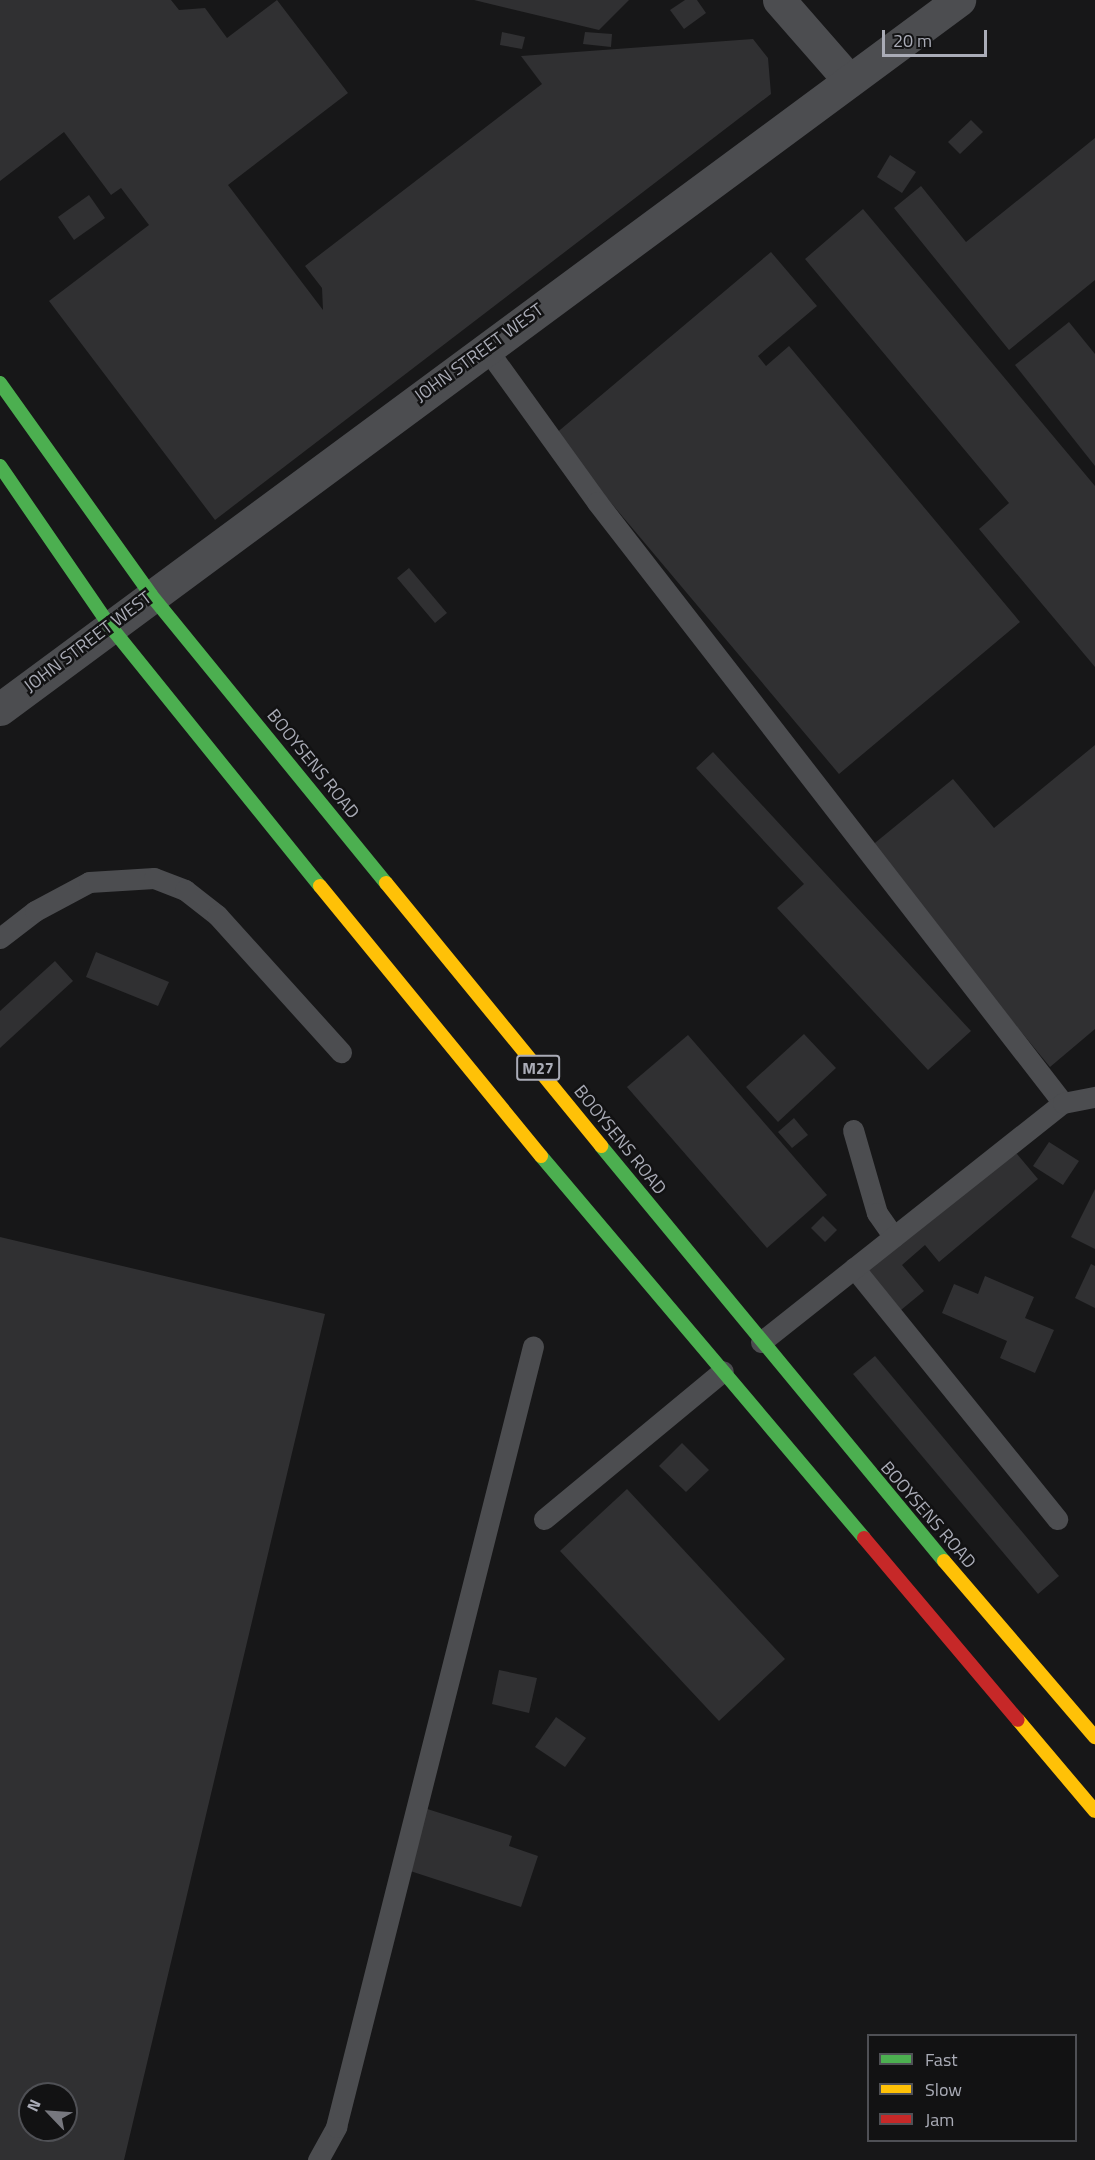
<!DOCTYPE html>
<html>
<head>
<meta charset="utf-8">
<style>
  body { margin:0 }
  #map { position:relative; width:1095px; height:2160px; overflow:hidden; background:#171718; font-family:"Titillium Web",sans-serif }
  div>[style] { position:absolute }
  .building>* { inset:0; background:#303032 }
  .lane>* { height:21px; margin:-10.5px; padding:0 10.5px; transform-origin:10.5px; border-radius:10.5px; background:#4c4d50 }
  .street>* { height:33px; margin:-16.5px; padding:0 16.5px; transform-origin:16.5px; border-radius:16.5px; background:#4c4d50 }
  .fast>* { height:14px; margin:-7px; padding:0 7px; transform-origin:7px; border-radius:7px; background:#4caf50 }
  .slow>* { height:14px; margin:-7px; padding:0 7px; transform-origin:7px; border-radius:7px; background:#ffc107 }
  .jam>* { height:14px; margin:-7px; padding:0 7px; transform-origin:7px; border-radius:7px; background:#c62828 }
  span { translate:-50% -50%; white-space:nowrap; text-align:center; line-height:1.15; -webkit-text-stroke:5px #121213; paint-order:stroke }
  .shield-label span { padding:2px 4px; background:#121213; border:2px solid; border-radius:4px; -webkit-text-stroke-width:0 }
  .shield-label { font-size:16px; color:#aaacb7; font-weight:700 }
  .street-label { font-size:18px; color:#aaacb7 }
  .legend { position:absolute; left:867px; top:2034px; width:210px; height:108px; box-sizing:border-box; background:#121213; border:2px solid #4f5055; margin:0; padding:8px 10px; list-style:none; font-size:18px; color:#aaacb7 }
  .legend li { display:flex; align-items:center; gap:12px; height:30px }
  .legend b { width:30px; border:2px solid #4f5055 }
  .north { position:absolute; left:18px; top:2082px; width:60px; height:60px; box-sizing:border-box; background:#121213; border:2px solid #4f5055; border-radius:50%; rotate:295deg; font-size:16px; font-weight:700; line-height:24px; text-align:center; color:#aaacb7 }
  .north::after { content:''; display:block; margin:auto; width:21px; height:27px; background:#77787f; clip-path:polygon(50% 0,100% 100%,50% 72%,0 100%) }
  .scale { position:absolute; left:882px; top:30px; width:105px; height:27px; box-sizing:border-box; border:3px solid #aaacb7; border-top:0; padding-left:8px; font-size:18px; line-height:21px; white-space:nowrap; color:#aaacb7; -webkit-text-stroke:4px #121213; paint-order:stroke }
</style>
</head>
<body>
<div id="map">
  <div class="building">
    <i style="clip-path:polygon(0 0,171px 0,179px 10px,205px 8px,227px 38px,277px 0,348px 93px,228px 185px,323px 310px,322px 288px,305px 266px,542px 84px,521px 56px,753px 39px,768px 58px,771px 94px,215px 520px,49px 301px,149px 225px,121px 188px,111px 195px,64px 132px,0 181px)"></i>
    <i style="clip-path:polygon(474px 0,629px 0,599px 30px)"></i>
    <i style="clip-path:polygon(685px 0,697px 0,706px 13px,684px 29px,670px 10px)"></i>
    <i style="clip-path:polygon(502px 32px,525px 37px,522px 49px,500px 45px)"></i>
    <i style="clip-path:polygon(585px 32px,612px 34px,611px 47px,583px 44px)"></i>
    <i style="clip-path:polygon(971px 120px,983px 132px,960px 154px,948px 142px)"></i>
    <i style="clip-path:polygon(1095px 138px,1095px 280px,1009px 350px,894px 208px,921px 186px,966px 242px)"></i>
    <i style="clip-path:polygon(890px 155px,916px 172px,902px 193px,877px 177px)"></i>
    <i style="clip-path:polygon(89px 195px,105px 218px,74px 240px,58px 217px)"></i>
    <i style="clip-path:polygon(863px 209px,1095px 486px,1095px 667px,979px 529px,1009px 503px,805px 259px)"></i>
    <i style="clip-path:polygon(771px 252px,817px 306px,758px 356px,766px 366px,789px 346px,1020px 622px,839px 774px,554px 435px)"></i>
    <i style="clip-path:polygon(1069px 322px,1095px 354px,1095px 466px,1015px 365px)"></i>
    <i style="clip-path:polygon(409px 568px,447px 613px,435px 623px,397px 578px)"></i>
    <i style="clip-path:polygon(1095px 745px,1095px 1029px,1050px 1067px,870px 847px,953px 779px,994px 828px)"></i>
    <i style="clip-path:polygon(713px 752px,971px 1031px,928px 1070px,777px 908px,804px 884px,696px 768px)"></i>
    <i style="clip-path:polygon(96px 952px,169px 982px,158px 1006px,86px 977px)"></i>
    <i style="clip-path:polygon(55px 961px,73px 981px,0 1048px,0 1011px)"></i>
    <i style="clip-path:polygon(804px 1034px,836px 1068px,778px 1122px,746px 1087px)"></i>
    <i style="clip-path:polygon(688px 1035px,827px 1195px,767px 1248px,627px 1087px)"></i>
    <i style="clip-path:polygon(794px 1118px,808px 1135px,792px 1148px,778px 1132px)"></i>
    <i style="clip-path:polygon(1049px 1142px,1079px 1161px,1063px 1185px,1033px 1166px)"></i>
    <i style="clip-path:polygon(1012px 1148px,1038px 1179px,939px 1262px,925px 1245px,902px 1265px,924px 1291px,901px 1310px,867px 1269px)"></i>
    <i style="clip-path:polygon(1095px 1189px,1095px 1249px,1071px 1237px)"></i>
    <i style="clip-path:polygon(823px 1216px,837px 1230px,825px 1242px,811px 1228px)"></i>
    <i style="clip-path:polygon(evenodd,0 1237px,325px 1314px,124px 2160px,0 2160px,0 1237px,30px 2094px,66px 2094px,66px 2130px,30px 2130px,30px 2094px)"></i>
    <i style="clip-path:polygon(1091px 1264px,1095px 1266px,1095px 1308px,1075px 1298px)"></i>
    <i style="clip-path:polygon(985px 1276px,1034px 1297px,1025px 1318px,1054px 1330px,1035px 1373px,1000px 1358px,1007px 1341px,942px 1313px,954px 1284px,978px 1294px)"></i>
    <i style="clip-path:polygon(875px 1356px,1059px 1576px,1038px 1594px,853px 1374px)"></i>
    <i style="clip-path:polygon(682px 1443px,709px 1470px,686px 1492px,659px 1466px)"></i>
    <i style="clip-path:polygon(627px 1489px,785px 1659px,719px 1721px,560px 1551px)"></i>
    <i style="clip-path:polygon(499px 1670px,537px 1678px,529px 1713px,492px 1704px)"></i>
    <i style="clip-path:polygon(556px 1717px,586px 1738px,565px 1767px,535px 1747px)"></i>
    <i style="clip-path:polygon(421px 1807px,512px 1836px,509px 1846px,538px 1856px,521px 1907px,401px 1868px)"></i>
  </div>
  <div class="lane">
    <i style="left:486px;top:348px;width:190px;rotate:54.2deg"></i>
    <i style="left:597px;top:502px;width:760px;rotate:52.21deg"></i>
    <i style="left:0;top:938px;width:44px;rotate:-37.6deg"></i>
    <i style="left:35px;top:911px;width:61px;rotate:-28.2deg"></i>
    <i style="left:89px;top:882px;width:65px;rotate:-3.5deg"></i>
    <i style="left:154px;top:878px;width:33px;rotate:21deg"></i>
    <i style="left:185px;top:890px;width:41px;rotate:38deg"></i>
    <i style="left:217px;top:915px;width:185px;rotate:47.9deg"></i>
    <i style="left:853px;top:1130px;width:86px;rotate:73.9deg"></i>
    <i style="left:877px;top:1213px;width:29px;rotate:55deg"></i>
    <i style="left:854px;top:1268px;width:323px;rotate:51deg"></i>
    <i style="left:761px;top:1342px;width:385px;rotate:-38.4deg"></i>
    <i style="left:1063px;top:1103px;width:33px;rotate:-11deg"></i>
    <i style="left:544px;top:1519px;width:232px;rotate:-39.6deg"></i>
    <i style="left:318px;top:2160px;width:38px;rotate:-61deg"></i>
    <i style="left:336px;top:2127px;width:805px;rotate:-75.84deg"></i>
  </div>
  <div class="street">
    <i style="left:779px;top:0;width:106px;rotate:48.8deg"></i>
    <i style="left:0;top:709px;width:1193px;rotate:-36.48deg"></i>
  </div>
  <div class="fast">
    <i style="left:0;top:383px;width:260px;rotate:54.5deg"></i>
    <i style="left:151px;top:595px;width:372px;rotate:50.8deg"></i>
    <i style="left:0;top:466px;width:194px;rotate:55.5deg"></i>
    <i style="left:110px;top:626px;width:334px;rotate:51.1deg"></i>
    <i style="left:601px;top:1146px;width:538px;rotate:50.43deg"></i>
    <i style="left:541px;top:1156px;width:500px;rotate:49.78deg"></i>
  </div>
  <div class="slow">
    <i style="left:386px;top:883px;width:340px;rotate:50.7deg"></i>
    <i style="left:320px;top:886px;width:349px;rotate:50.7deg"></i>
    <i style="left:944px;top:1561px;width:232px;rotate:49.4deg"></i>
    <i style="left:1018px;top:1720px;width:119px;rotate:49.8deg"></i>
  </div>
  <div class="jam">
    <i style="left:864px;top:1538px;width:238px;rotate:49.8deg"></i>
  </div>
  <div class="shield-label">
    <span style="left:538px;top:1068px">M27</span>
  </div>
  <div class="street-label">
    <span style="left:479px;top:353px;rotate:-36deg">JOHN STREET WEST</span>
    <span style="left:88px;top:642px;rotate:-37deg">JOHN STREET WEST</span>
    <span style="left:313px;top:764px;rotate:51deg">BOOYSENS ROAD</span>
    <span style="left:620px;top:1140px;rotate:51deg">BOOYSENS ROAD</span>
    <span style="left:928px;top:1515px;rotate:49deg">BOOYSENS ROAD</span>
  </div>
  <ul class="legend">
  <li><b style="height:8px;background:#4caf50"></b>Fast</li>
  <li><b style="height:8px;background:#ffc107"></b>Slow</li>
  <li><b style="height:8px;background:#c62828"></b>Jam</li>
  </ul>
  <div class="north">N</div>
  <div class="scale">20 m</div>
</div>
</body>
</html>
